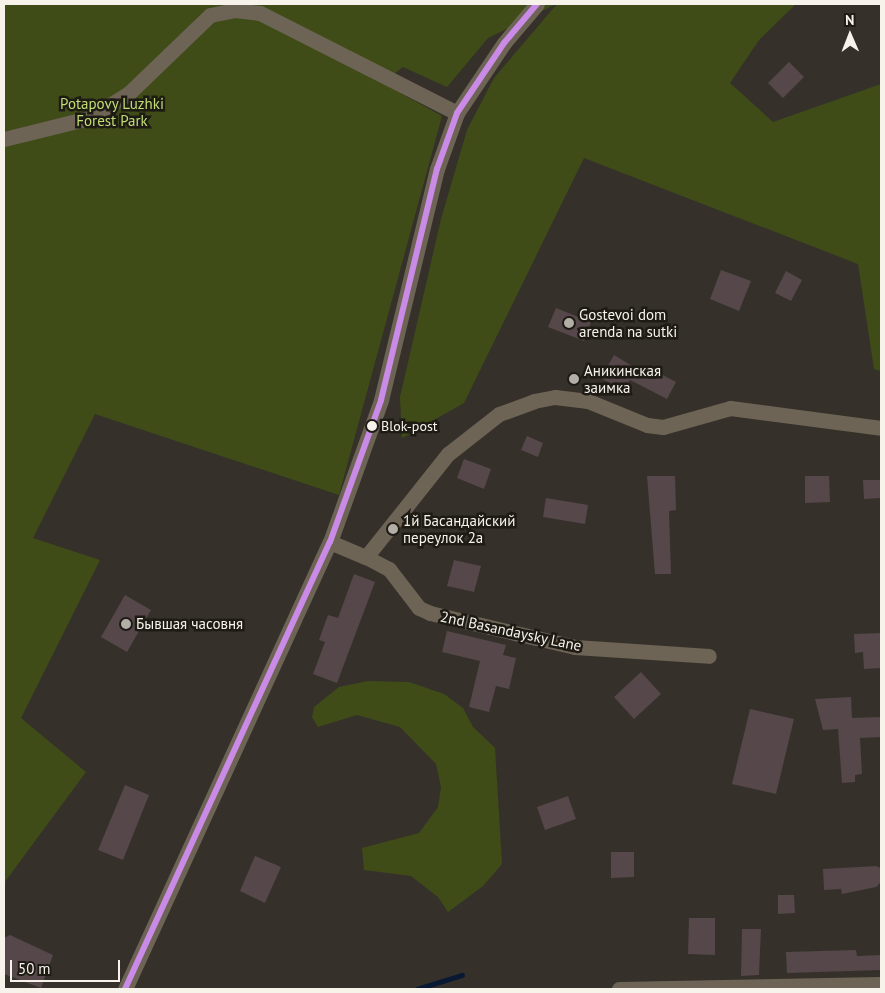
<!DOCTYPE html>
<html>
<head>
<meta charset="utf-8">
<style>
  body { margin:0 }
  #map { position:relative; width:885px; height:993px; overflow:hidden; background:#35312a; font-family:"PT Sans",sans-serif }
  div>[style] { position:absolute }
  .green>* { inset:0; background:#3f4c17 }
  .stream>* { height:4.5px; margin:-2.25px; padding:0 2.25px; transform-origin:2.25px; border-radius:2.25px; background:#081933 }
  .building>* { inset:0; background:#55474a }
  .minor>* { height:15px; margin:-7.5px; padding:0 7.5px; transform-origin:7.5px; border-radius:7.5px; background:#6e6456 }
  .bus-1>* { height:6px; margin:-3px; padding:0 3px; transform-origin:3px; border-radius:3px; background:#ca8be6 }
  .dots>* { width:14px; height:14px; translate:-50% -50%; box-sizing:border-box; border:2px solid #1e1b15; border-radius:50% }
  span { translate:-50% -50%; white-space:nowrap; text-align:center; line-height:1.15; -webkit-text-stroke:5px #1e1b15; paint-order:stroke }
  .bus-label { font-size:14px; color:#f7f3ea }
  .left { translate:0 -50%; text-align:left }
  .park-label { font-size:15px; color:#c1de74 }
  .poi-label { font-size:15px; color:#f7f3ea }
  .street-label { font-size:15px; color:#f7f3ea }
  .frame { position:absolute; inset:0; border:5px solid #f7f3ea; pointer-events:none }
  .north { position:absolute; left:825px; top:10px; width:50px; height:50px; -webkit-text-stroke:4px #1e1b15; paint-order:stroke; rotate:359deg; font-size:14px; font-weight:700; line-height:20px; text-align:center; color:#f7f3ea }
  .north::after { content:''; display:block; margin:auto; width:18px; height:22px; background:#f7f3ea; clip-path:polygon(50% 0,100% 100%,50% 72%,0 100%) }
  .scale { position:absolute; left:10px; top:960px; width:110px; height:22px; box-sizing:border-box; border:2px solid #f7f3ea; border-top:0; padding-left:6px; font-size:15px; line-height:18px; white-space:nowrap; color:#f7f3ea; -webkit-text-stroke:4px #1e1b15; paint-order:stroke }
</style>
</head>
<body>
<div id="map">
  <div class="green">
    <i style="clip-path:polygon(4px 4px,556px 4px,488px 38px,447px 87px,403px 67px,382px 83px,442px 116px,339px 495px,95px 414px,33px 538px,100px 560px,21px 718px,86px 772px,4px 883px)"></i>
    <i style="clip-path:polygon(557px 4px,796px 4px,759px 40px,730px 83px,773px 122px,881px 84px,881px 371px,874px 369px,858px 264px,584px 158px,464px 403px,402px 438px,400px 397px,441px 219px,467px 130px,494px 78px)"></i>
    <i style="clip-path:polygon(368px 681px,409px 682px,444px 694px,463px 708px,473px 727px,495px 748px,502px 864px,483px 886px,448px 912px,438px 897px,411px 876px,364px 870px,362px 848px,419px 833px,438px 807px,441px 787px,436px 764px,400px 727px,357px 715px,318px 727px,312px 717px,314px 707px,339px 687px)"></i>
  </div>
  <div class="stream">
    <i style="left:417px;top:989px;width:47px;rotate:-17.3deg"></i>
  </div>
  <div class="building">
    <i style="clip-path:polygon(789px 62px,804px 77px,783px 98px,768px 83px)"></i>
    <i style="clip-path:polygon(721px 270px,751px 281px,739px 311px,710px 299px)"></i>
    <i style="clip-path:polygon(786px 271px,802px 280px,791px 301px,775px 293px)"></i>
    <i style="clip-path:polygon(556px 308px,591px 322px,584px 341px,548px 327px)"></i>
    <i style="clip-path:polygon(614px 355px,649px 376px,653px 370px,676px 382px,667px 399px,630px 380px,623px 391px,601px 378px)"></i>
    <i style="clip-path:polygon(527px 436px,543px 443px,538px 457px,521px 450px)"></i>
    <i style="clip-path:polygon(464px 459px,491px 469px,484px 489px,457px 478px)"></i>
    <i style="clip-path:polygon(647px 476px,675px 476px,676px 510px,669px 511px,671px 574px,655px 574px)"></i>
    <i style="clip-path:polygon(805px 476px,829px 476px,830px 502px,805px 503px)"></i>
    <i style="clip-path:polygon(863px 480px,881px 480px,881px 498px,864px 499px)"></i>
    <i style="clip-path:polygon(546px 498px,588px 505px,585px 524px,543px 517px)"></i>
    <i style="clip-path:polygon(454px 560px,481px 566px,474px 592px,447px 586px)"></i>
    <i style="clip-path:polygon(354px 574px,375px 582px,337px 683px,313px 674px,325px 642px,319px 640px,328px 615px,338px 618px)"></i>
    <i style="clip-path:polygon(125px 595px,151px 610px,127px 652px,101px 637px)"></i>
    <i style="clip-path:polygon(447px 631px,506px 645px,503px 655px,516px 658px,509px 689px,496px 686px,489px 712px,469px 707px,480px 661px,442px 652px)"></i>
    <i style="clip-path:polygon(881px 633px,881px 668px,864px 669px,863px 652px,855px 653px,854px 634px)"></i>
    <i style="clip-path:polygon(641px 672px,661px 694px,634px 719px,614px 697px)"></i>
    <i style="clip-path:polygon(851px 697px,852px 718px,881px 717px,881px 737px,860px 738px,862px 774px,855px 775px,855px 782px,842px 783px,838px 729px,823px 730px,815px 699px)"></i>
    <i style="clip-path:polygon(750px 709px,794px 719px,776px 794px,732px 784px)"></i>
    <i style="clip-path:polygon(125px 785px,149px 795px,123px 860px,98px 850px)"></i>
    <i style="clip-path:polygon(568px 796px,576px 819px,545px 830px,537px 807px)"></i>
    <i style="clip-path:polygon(611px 852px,634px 852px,634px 877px,611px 878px)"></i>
    <i style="clip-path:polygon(255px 856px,281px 867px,265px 903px,240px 891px)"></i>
    <i style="clip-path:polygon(876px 866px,881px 868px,881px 882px,876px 887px,842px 894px,841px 889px,824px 890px,823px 869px)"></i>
    <i style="clip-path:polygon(778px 895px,794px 895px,795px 913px,778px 914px)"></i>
    <i style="clip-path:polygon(689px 918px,715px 918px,715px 955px,688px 954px)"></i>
    <i style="clip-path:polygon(742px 929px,761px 929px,759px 975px,741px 976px)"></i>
    <i style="clip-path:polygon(10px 935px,53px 955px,41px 988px,4px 974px,4px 938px)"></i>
    <i style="clip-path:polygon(856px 950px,857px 956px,881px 955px,881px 970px,787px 973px,786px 952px)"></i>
  </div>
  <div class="minor">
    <i style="left:4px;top:139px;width:88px;rotate:-13.9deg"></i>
    <i style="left:89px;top:118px;width:47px;rotate:-32deg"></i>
    <i style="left:129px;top:93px;width:112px;rotate:-43.9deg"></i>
    <i style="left:210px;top:15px;width:25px;rotate:-11deg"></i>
    <i style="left:235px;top:10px;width:25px;rotate:7deg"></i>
    <i style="left:260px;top:13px;width:221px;rotate:26.9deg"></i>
    <i style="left:330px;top:542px;width:39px;rotate:23deg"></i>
    <i style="left:366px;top:557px;width:132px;rotate:-51.5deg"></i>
    <i style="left:448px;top:454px;width:65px;rotate:-38.1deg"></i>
    <i style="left:499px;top:414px;width:37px;rotate:-20deg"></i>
    <i style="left:534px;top:401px;width:21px;rotate:-11deg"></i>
    <i style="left:555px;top:397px;width:33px;rotate:7deg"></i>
    <i style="left:588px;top:401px;width:64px;rotate:22.1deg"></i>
    <i style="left:647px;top:425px;width:16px;rotate:7deg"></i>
    <i style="left:663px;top:427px;width:70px;rotate:-15.8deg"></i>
    <i style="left:730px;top:408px;width:152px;rotate:7.5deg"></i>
    <i style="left:366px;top:557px;width:26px;rotate:28deg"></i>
    <i style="left:389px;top:569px;width:49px;rotate:52.4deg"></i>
    <i style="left:419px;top:608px;width:12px;rotate:24deg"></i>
    <i style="left:430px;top:613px;width:149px;rotate:13.2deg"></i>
    <i style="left:575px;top:647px;width:134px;rotate:3.8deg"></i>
    <i style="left:125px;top:989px;width:492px;rotate:-65.4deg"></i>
    <i style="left:330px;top:542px;width:151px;rotate:-70.2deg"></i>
    <i style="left:381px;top:400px;width:238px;rotate:-76.4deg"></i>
    <i style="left:437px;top:169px;width:59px;rotate:-70.3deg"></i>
    <i style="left:457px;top:113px;width:84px;rotate:-56.1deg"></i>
    <i style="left:504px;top:43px;width:51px;rotate:-49.8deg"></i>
    <i style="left:619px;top:989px;width:262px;rotate:-1.1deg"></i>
  </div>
  <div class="bus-1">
    <i style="left:125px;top:989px;width:492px;rotate:-65.4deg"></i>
    <i style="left:330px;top:542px;width:151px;rotate:-70.2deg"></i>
    <i style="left:381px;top:400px;width:238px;rotate:-76.4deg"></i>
    <i style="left:437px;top:169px;width:59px;rotate:-70.3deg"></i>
    <i style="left:457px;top:113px;width:84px;rotate:-56.1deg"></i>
    <i style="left:504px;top:43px;width:51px;rotate:-49.8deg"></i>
  </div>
  <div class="dots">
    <i style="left:569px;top:323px;background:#b3afa7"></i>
    <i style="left:574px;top:379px;background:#b3afa7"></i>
    <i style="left:372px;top:426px;background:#f7f3ea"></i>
    <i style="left:393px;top:529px;background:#b3afa7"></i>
    <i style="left:126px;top:624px;background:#b3afa7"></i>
  </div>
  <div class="bus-label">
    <span class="left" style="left:381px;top:426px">Blok-post</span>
  </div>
  <div class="park-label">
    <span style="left:112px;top:112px">Potapovy Luzhki<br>Forest Park</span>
  </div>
  <div class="poi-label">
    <span class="left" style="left:579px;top:323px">Gostevoi dom<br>arenda na sutki</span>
    <span class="left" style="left:584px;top:379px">Аникинская<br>заимка</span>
    <span class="left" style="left:403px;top:529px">1й Басандайский<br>переулок 2а</span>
    <span class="left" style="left:136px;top:624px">Бывшая часовня</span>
  </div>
  <div class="street-label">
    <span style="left:511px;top:631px;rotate:12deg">2nd Basandaysky Lane</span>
  </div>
  <div class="frame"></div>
  <div class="north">N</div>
  <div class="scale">50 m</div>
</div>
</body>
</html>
